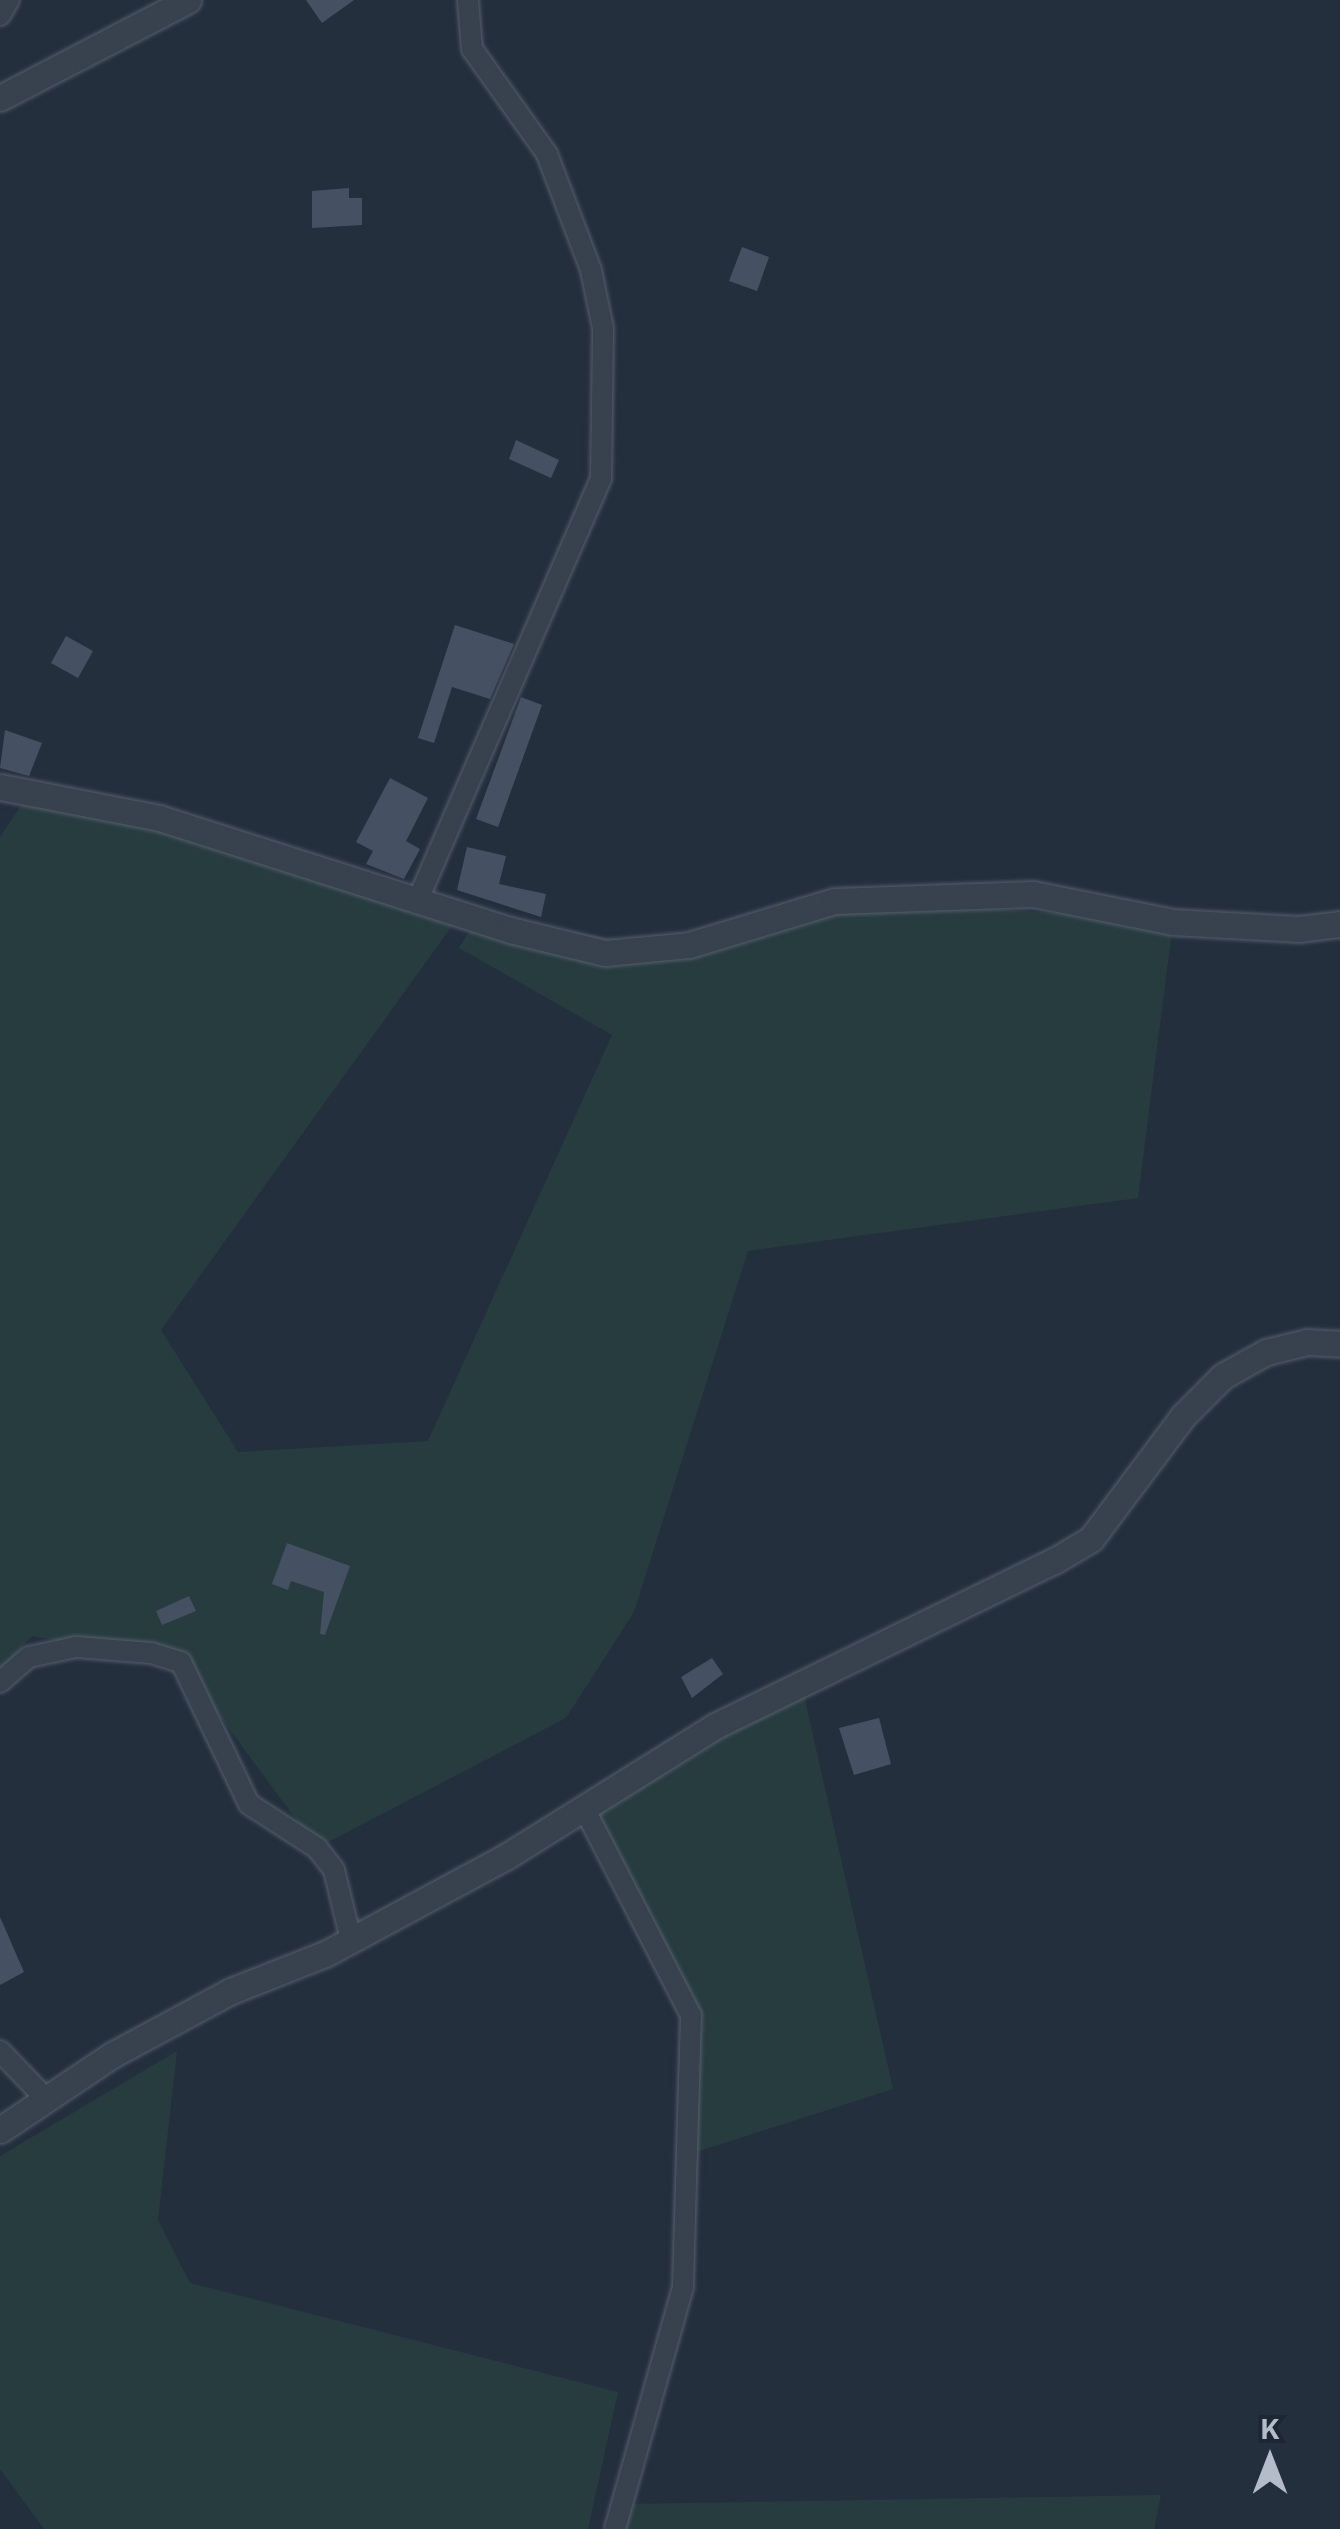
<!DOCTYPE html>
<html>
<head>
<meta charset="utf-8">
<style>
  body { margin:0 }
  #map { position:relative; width:1340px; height:2529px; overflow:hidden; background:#242f3e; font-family:"IBM Plex Sans",sans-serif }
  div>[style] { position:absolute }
  .green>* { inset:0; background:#263c3f }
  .building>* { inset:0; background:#455162 }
  .roads { filter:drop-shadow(0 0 2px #565f6c) drop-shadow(0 0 2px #565f6c) }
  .minor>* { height:20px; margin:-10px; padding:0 10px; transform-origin:10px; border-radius:10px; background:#38414e }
  .tertiary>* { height:25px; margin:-12.5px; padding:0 12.5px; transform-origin:12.5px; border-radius:12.5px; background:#38414e }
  span { translate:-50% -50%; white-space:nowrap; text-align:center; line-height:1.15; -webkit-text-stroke:9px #1d2633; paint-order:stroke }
  .north { position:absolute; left:1220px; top:2409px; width:100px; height:100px; -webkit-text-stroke:8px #1d2633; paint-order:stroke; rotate:0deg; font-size:28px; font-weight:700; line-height:40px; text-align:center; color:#b4bcc9 }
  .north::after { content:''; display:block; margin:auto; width:35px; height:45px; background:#b4bcc9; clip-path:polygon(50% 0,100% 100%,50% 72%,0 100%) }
</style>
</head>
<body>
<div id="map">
  <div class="green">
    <i style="clip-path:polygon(28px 795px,462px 912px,161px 1330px,238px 1452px,428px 1441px,612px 1035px,459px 948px,478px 917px,669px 947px,884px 901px,1173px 922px,1138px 1198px,748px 1251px,634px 1612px,566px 1718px,317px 1848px,180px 1662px,32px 1636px,0 1670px,0 837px)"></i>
    <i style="clip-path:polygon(801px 1682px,893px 2089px,684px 2156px,691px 2015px,585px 1810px)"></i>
    <i style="clip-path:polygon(177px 2051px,158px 2220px,190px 2283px,618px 2392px,588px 2529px,44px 2529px,0 2469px,0 2156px)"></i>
    <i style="clip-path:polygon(1161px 2495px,1154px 2529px,616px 2529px,622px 2504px)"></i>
  </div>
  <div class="building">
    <i style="clip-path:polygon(306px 0,354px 0,322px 23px)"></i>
    <i style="clip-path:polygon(349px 188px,349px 198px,362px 198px,362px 225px,312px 228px,312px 191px)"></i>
    <i style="clip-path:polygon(742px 247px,769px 257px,757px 291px,729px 281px)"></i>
    <i style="clip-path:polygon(516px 440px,559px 460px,551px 478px,509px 459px)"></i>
    <i style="clip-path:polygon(455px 625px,514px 644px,490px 699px,452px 687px,434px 743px,418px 738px)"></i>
    <i style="clip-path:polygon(66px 636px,93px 651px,78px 678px,51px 663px)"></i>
    <i style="clip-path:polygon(521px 697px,542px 705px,498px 827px,476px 819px)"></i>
    <i style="clip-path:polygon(5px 730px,42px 743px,29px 776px,0 768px)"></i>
    <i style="clip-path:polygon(390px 778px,428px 798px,406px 841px,420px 849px,404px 879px,366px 864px,373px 851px,356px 842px)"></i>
    <i style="clip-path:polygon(467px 847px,506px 856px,499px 884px,546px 894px,541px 917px,457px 890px)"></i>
    <i style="clip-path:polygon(287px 1543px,350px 1566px,325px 1635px,320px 1634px,324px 1592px,291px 1581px,288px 1590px,272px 1584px)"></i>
    <i style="clip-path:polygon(189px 1596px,196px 1611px,162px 1625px,156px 1611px)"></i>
    <i style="clip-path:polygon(712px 1658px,723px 1674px,692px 1698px,681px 1677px)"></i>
    <i style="clip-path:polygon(879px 1718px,891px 1764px,854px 1775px,839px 1728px)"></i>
    <i style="clip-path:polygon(0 1917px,24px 1972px,0 1985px)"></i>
  </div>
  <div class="roads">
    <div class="minor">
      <i style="left:0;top:15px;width:17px;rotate:-59deg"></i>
      <i style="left:419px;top:897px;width:457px;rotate:-66.5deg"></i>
      <i style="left:601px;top:478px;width:150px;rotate:-89.2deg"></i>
      <i style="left:603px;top:328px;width:59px;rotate:-101.7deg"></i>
      <i style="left:591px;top:270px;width:124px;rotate:-110.8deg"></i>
      <i style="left:547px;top:154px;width:129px;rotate:-125.5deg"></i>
      <i style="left:472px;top:49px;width:49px;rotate:-94.7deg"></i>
      <i style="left:0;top:1682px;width:38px;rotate:-41deg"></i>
      <i style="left:29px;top:1657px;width:48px;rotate:-12deg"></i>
      <i style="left:76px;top:1647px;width:75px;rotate:4.6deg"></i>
      <i style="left:151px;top:1653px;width:31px;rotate:17deg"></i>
      <i style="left:181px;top:1662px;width:157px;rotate:64.4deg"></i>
      <i style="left:249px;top:1804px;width:81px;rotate:32.9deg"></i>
      <i style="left:317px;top:1848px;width:28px;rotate:52deg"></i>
      <i style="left:334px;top:1870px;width:72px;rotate:76.3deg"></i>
      <i style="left:585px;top:1810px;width:231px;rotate:62.7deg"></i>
      <i style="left:691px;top:2015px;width:272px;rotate:91.7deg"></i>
      <i style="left:683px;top:2287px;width:251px;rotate:105.7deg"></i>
      <i style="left:0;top:2051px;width:65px;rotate:46.2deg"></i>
    </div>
    <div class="tertiary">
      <i style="left:0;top:98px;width:212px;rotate:-27.5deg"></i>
      <i style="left:0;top:787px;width:162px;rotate:11deg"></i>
      <i style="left:159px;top:818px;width:368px;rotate:17.7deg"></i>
      <i style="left:510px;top:930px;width:98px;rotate:13.6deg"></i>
      <i style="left:605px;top:953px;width:84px;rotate:-5.4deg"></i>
      <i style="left:689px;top:945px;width:152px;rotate:-16.8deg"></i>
      <i style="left:835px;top:901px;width:198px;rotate:-2deg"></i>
      <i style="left:1033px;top:894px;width:143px;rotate:11.3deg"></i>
      <i style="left:1173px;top:922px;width:126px;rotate:3.2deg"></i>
      <i style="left:1299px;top:929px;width:41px;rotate:-7deg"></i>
      <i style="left:0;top:2130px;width:135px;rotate:-33.8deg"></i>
      <i style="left:112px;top:2055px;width:135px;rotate:-28.3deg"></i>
      <i style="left:231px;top:1991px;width:101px;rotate:-21.5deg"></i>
      <i style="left:325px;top:1954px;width:207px;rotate:-28.3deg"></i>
      <i style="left:507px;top:1856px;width:245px;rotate:-32deg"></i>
      <i style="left:715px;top:1726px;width:377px;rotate:-26deg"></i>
      <i style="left:1054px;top:1561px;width:43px;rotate:-30.7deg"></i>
      <i style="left:1091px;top:1539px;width:154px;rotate:-53.2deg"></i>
      <i style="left:1183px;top:1416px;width:57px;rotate:-45deg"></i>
      <i style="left:1223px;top:1376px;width:49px;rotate:-29.2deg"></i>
      <i style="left:1266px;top:1352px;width:42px;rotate:-13.7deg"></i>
      <i style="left:1307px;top:1342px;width:33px;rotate:3deg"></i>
    </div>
  </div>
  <div class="north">K</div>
</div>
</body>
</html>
